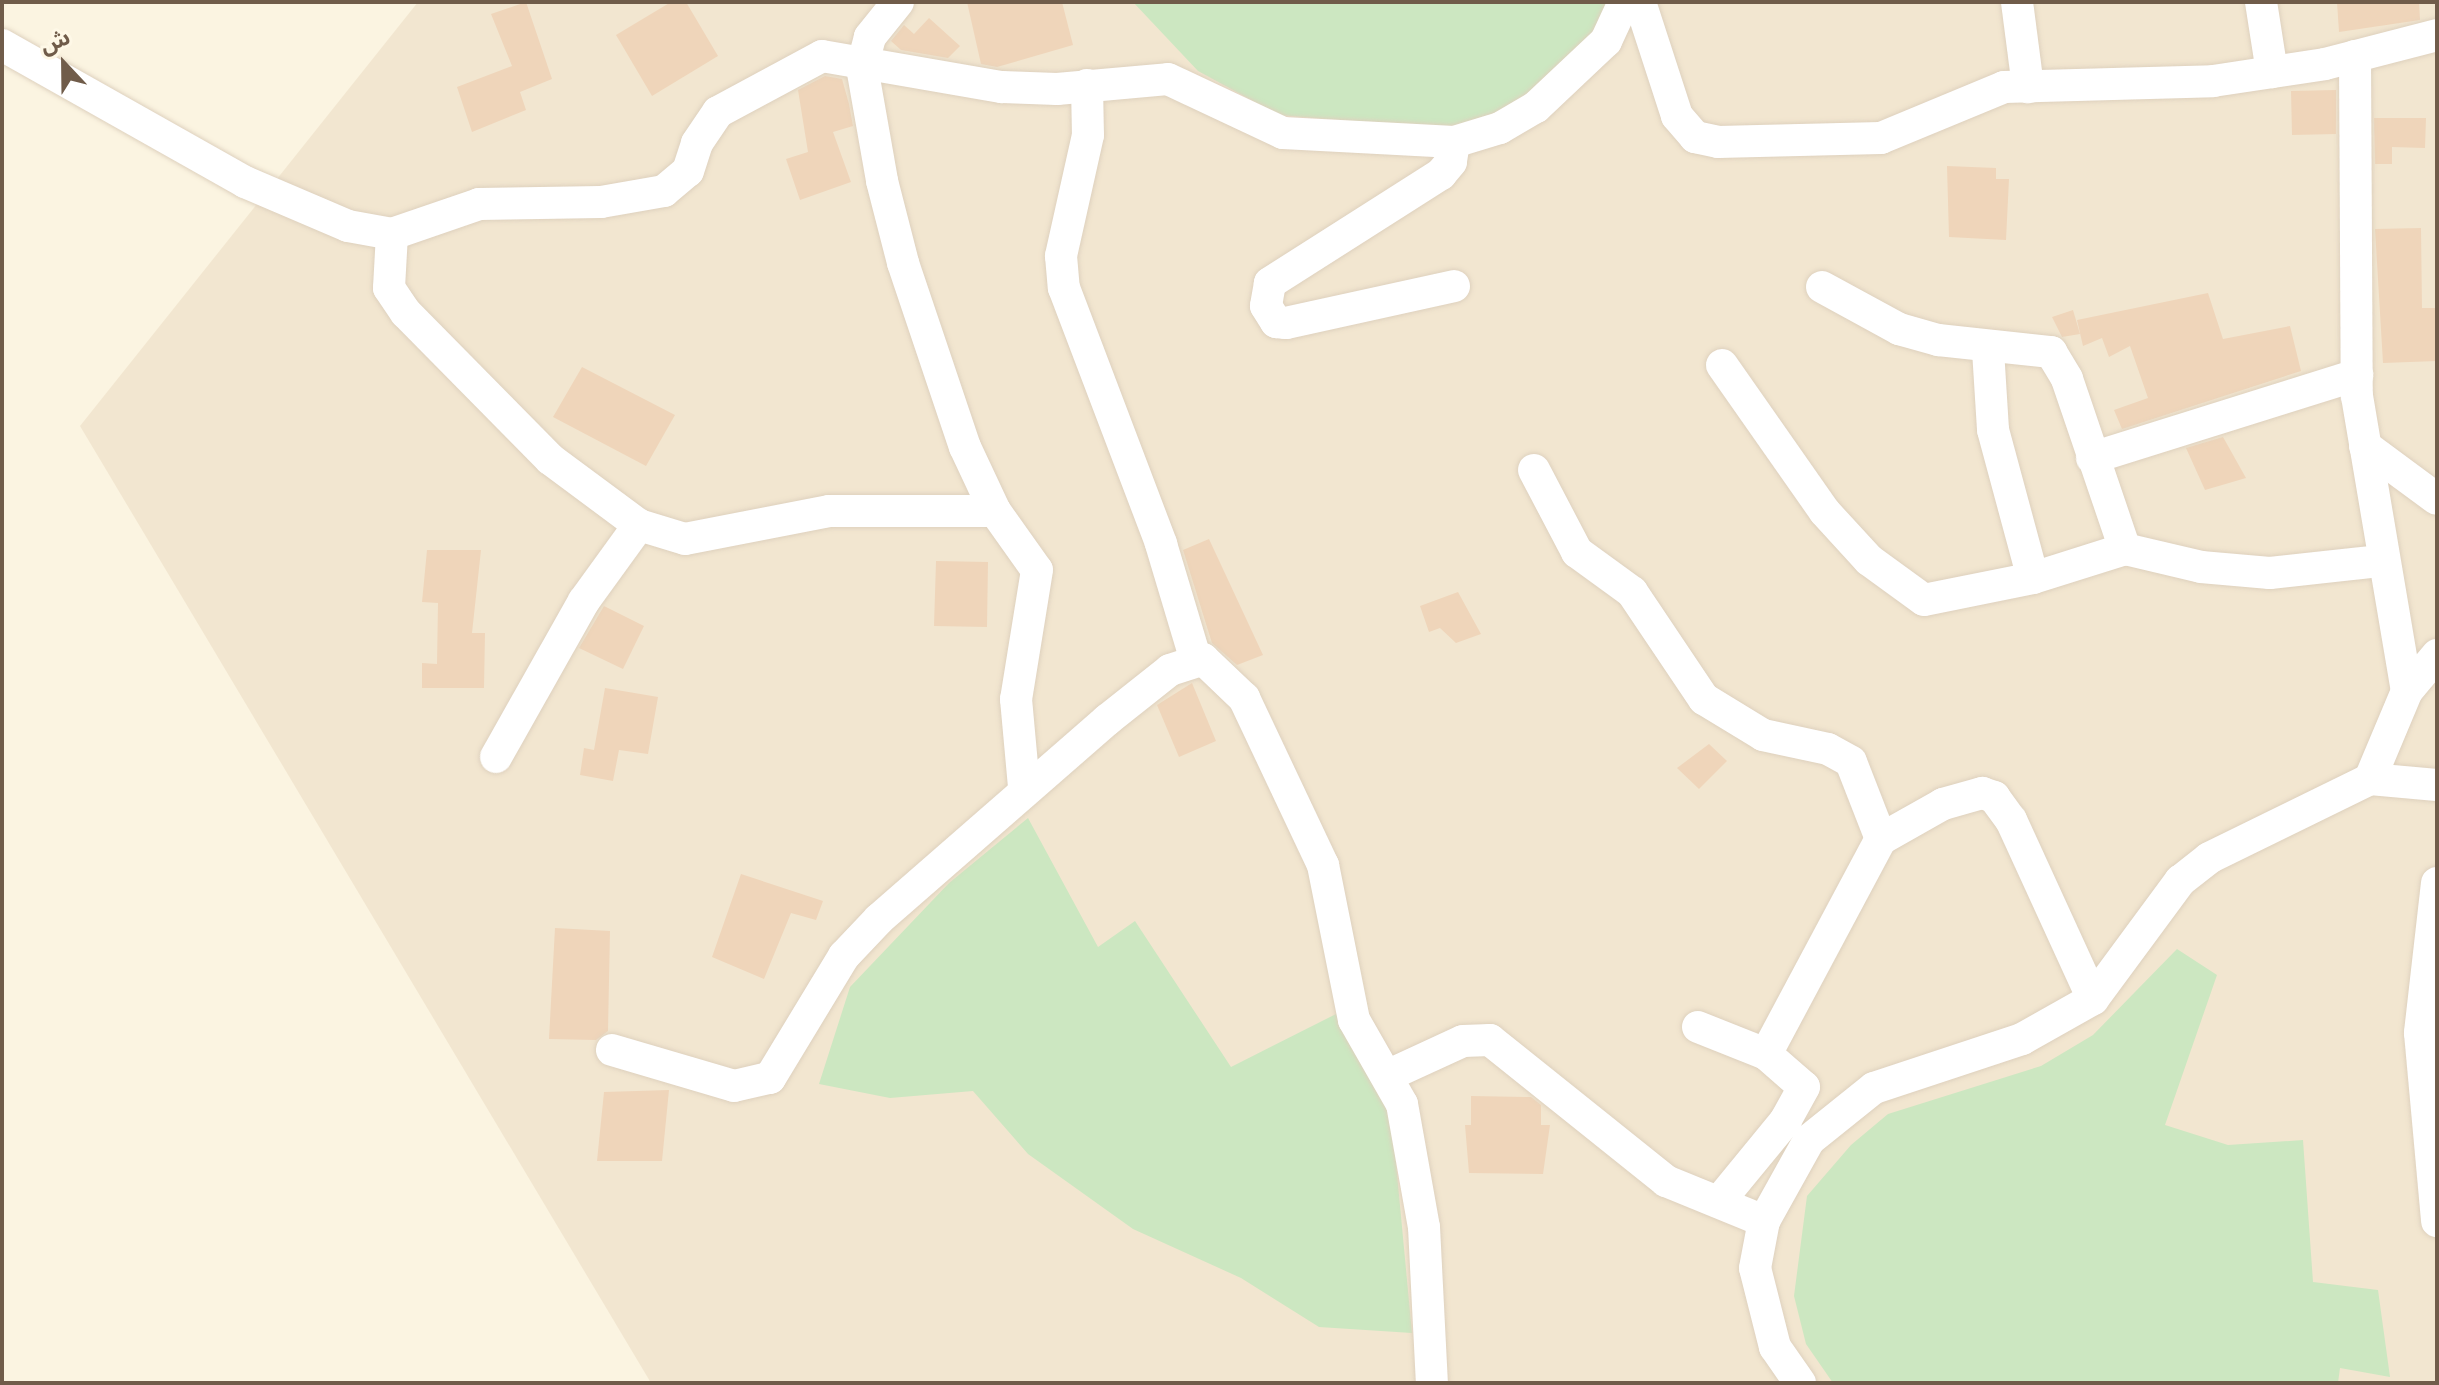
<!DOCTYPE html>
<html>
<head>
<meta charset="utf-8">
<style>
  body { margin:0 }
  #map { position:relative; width:2439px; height:1385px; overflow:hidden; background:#fbf4e1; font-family:"Fira Sans Condensed","Noto Sans Arabic",sans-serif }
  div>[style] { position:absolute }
  .residential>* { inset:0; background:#f2e6d0 }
  .green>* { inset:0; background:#cce7c1 }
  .building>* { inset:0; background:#efd5ba }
  .roads { filter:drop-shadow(0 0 2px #ded1be) drop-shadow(0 0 2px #ded1be) }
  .minor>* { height:32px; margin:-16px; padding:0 16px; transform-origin:16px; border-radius:16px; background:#fff }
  span { translate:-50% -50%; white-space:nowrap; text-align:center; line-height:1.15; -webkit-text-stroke:8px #fef8e7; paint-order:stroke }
  .frame { position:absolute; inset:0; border:4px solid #705c4a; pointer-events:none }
  .north { position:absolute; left:24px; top:24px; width:80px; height:80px; -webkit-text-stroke:6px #fef8e7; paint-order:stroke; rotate:338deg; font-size:22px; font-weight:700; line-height:32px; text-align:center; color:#705c4a }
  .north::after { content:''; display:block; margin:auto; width:28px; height:36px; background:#705c4a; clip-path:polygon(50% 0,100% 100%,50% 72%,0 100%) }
</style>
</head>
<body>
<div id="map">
  <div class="residential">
    <i style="clip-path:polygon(418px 2px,2437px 2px,2437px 1383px,651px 1383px,80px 426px)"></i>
  </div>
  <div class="green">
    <i style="clip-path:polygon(1133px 2px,1620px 2px,1613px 26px,1531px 96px,1460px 130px,1279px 115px,1198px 71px)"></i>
    <i style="clip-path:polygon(1028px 818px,1098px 947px,1135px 921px,1231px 1067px,1338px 1013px,1390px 1099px,1412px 1333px,1319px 1327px,1241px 1278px,1133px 1229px,1028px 1154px,973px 1091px,890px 1098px,819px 1084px,850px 987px,949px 883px)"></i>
    <i style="clip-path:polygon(2177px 949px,2217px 975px,2165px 1125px,2228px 1145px,2303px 1140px,2313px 1282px,2378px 1290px,2390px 1377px,2340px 1368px,2338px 1383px,1833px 1383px,1806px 1344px,1794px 1296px,1807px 1196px,1851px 1145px,1888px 1114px,2041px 1066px,2093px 1035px)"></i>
  </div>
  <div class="building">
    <i style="clip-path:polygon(526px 2px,552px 79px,520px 92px,526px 110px,472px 132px,457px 87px,512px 66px,491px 14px)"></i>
    <i style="clip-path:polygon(671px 2px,686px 2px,718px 56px,652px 96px,616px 35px)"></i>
    <i style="clip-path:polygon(967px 2px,1062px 2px,1073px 45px,997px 67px,981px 64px)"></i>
    <i style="clip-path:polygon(2337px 2px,2419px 2px,2420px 20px,2339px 32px)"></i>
    <i style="clip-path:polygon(929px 18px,960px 46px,948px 58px,901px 50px,891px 41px,904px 25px,914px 34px)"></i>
    <i style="clip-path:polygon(825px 76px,842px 79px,849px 104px,853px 126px,833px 132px,851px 182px,800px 200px,786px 159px,808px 152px,798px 90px)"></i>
    <i style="clip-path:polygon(2336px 90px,2336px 134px,2292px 135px,2291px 91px)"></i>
    <i style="clip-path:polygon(2374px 118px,2426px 118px,2425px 148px,2392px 147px,2392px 164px,2375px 164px)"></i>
    <i style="clip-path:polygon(1947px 166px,1996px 168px,1996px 179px,2009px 179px,2006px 240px,1949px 237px)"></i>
    <i style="clip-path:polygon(2421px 228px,2422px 308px,2437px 308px,2437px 361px,2383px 363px,2375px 229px)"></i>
    <i style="clip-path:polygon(2208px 293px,2223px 339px,2290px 326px,2301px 371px,2122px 429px,2114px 410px,2148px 398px,2130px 346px,2109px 357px,2102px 338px,2083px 346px,2077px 320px)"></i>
    <i style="clip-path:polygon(2073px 310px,2080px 334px,2062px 337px,2052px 317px)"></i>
    <i style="clip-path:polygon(582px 367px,675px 415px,646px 466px,553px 417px)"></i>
    <i style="clip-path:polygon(2223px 437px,2246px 478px,2205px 490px,2186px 448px)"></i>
    <i style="clip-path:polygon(1209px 539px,1263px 655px,1237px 665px,1212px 643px,1183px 550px)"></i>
    <i style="clip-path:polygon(427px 550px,481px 550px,472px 633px,485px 633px,484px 688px,422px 688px,422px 663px,437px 664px,438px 603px,422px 602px)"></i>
    <i style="clip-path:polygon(936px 561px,988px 562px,987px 627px,934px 626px)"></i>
    <i style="clip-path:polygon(1458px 592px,1481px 634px,1456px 643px,1440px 628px,1429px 632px,1420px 606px)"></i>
    <i style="clip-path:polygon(604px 606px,644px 626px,623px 669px,579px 648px)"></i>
    <i style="clip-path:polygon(1192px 683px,1216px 741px,1179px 757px,1157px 705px)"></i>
    <i style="clip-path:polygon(605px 688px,658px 697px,648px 754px,619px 750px,613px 781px,580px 775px,584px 748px,594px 750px)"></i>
    <i style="clip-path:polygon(1709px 744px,1727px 761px,1699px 789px,1677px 768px)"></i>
    <i style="clip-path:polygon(741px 874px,823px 901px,816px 920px,791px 913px,764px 979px,712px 957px)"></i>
    <i style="clip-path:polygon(555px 928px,610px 931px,608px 1031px,596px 1040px,549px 1039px)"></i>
    <i style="clip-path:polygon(669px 1090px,662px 1161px,597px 1161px,604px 1092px)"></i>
    <i style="clip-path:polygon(1471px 1096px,1531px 1097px,1541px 1105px,1541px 1125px,1550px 1125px,1543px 1174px,1469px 1173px,1465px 1125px,1471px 1125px)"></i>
  </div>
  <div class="roads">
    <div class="minor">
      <i style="left:898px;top:2px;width:45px;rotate:128.7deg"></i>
      <i style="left:870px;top:37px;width:31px;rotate:105deg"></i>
      <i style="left:862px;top:67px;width:116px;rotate:80deg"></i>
      <i style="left:882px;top:181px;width:85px;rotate:75.6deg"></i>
      <i style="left:903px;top:263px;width:194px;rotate:71.4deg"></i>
      <i style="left:965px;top:447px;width:71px;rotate:64.9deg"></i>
      <i style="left:995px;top:511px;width:72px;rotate:54.6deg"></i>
      <i style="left:1037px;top:570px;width:131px;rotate:99.2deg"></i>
      <i style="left:1016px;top:699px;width:88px;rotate:84.8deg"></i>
      <i style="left:1640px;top:2px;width:120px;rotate:72deg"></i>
      <i style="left:1677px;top:116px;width:28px;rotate:49deg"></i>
      <i style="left:1695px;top:137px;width:24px;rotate:12deg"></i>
      <i style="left:1718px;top:142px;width:163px;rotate:-1.4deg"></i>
      <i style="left:1881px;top:138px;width:133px;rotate:-22.5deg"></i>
      <i style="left:2004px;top:87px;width:209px;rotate:-1.6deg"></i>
      <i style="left:2213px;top:81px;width:113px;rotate:-8.6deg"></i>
      <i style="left:2325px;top:64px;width:116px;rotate:-14.5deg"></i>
      <i style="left:2017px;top:2px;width:86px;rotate:82.6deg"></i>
      <i style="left:2261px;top:2px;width:71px;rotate:81.1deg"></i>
      <i style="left:2px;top:45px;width:279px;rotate:29.4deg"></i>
      <i style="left:245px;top:182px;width:112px;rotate:23.1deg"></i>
      <i style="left:348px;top:226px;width:45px;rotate:10.3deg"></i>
      <i style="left:392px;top:234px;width:92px;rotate:-19deg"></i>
      <i style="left:479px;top:204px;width:122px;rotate:-0.9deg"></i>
      <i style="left:601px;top:202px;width:64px;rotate:-9.9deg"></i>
      <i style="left:664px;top:191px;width:31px;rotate:-40deg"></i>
      <i style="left:688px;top:171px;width:29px;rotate:-72deg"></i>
      <i style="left:697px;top:143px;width:37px;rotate:-56deg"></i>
      <i style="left:718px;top:112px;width:118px;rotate:-28.3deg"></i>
      <i style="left:822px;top:56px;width:183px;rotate:9.8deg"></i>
      <i style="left:1002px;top:87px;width:55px;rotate:2.1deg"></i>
      <i style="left:1057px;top:89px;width:111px;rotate:-5.1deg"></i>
      <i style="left:1168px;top:79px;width:127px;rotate:25.2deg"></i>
      <i style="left:1283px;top:133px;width:171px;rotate:3deg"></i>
      <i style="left:1454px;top:142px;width:48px;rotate:-16.9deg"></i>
      <i style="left:1500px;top:128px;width:42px;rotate:-30.3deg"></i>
      <i style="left:1536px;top:107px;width:96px;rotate:-43.3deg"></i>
      <i style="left:1606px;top:41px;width:43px;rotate:-65.2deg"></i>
      <i style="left:2355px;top:56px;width:340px;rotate:89.7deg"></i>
      <i style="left:2357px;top:396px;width:299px;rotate:80.4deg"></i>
      <i style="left:1087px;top:85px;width:50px;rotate:88.9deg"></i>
      <i style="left:1088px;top:135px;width:124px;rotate:102.6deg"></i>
      <i style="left:1061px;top:256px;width:32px;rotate:85deg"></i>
      <i style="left:1064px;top:288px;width:274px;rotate:69.2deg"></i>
      <i style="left:1161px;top:544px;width:118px;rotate:73.3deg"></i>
      <i style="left:1454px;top:142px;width:20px;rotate:99deg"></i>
      <i style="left:1451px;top:162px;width:16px;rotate:130deg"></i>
      <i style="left:1441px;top:174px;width:203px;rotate:147.5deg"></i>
      <i style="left:1270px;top:283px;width:23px;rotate:100deg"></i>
      <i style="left:1266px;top:306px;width:19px;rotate:58deg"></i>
      <i style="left:1276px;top:322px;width:10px;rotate:6deg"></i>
      <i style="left:1286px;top:323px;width:172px;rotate:-12.4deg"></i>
      <i style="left:392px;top:234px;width:54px;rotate:93.2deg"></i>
      <i style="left:389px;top:288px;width:30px;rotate:56deg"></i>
      <i style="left:406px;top:313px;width:205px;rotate:45.4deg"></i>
      <i style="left:550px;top:459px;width:111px;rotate:36.6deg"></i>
      <i style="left:639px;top:525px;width:48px;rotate:16.9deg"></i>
      <i style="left:685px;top:539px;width:147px;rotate:-11deg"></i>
      <i style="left:829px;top:511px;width:166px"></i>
      <i style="left:1822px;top:287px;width:88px;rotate:28.6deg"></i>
      <i style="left:1899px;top:329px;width:41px;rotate:15.8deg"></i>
      <i style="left:1938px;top:340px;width:114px;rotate:6.1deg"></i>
      <i style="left:2051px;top:352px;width:31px;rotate:59deg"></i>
      <i style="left:2067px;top:379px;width:180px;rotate:71.2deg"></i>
      <i style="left:1988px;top:350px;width:80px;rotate:86.4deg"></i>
      <i style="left:1993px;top:430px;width:153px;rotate:74.9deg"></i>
      <i style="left:1722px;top:365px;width:179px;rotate:55deg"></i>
      <i style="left:1825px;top:512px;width:65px;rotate:47.5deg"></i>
      <i style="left:1869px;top:560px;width:68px;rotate:36deg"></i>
      <i style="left:1924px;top:600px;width:111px;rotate:-11.4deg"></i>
      <i style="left:2033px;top:578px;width:96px;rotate:-17.5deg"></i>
      <i style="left:2125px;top:549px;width:78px;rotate:13.3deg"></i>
      <i style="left:2201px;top:567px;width:69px;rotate:5deg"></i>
      <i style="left:2270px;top:573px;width:112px;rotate:-6.2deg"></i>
      <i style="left:2365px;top:446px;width:89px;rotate:36.4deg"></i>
      <i style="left:2092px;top:458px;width:278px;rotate:-17.4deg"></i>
      <i style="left:1534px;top:470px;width:93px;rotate:62.3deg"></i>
      <i style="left:1577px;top:552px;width:68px;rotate:36deg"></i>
      <i style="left:1632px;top:592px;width:129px;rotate:56.1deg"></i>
      <i style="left:1704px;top:699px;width:69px;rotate:31.4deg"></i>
      <i style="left:1763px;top:735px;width:66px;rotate:12.2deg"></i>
      <i style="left:1828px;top:749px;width:26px;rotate:29deg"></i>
      <i style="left:1851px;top:762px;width:83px;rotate:68.7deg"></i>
      <i style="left:496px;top:757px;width:179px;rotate:-60.6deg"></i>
      <i style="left:584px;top:601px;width:94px;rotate:-54.1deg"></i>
      <i style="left:2370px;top:779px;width:95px;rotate:-67.2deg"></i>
      <i style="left:2407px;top:691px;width:47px;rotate:-50.2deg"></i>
      <i style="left:2437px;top:883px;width:151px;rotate:96.5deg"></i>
      <i style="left:2420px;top:1033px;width:189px;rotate:84.8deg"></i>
      <i style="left:1698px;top:1027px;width:73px;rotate:21.7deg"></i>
      <i style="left:1766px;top:1054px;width:50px;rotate:41deg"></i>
      <i style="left:1804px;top:1087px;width:38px;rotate:119deg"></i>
      <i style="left:1786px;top:1120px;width:102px;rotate:129.4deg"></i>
      <i style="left:612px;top:1050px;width:127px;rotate:16.4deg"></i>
      <i style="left:734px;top:1086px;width:37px;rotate:-13deg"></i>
      <i style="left:770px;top:1078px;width:143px;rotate:-58.8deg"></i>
      <i style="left:844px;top:956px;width:51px;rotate:-46.6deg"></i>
      <i style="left:879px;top:919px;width:303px;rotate:-41.1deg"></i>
      <i style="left:1107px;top:720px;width:80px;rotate:-38.4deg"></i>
      <i style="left:1170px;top:670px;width:35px;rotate:-18deg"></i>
      <i style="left:1203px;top:659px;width:57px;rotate:43.6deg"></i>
      <i style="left:1244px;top:698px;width:185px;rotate:64.7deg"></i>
      <i style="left:1323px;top:865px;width:158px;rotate:78.7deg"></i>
      <i style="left:1354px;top:1020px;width:97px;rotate:60.3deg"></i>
      <i style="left:1402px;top:1104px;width:125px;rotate:79.9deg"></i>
      <i style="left:1424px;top:1227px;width:156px;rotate:87.1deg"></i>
      <i style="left:1766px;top:1054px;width:244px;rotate:-61.9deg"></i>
      <i style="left:1881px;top:839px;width:71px;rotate:-29.4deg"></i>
      <i style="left:1943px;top:804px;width:41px;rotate:-15.8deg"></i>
      <i style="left:1982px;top:793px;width:13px;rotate:18deg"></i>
      <i style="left:1994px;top:797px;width:29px;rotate:54deg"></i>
      <i style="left:2011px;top:820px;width:197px;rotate:65.4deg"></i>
      <i style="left:1389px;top:1075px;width:81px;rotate:-24.7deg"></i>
      <i style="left:1463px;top:1041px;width:27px;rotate:-2deg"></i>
      <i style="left:1490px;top:1040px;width:226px;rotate:38.7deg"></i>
      <i style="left:1666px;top:1181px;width:106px;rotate:22.2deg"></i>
      <i style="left:1800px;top:1383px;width:44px;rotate:-124.8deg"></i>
      <i style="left:1775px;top:1347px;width:81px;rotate:-104.2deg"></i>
      <i style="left:1755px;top:1268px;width:48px;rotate:-79.2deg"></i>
      <i style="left:1764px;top:1221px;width:93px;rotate:-60.9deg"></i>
      <i style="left:1809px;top:1140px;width:83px;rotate:-38.7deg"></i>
      <i style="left:1874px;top:1088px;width:156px;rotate:-18.3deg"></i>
      <i style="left:2022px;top:1039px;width:81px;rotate:-29.4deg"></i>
      <i style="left:2093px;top:999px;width:147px;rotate:-53.6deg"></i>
      <i style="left:2180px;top:881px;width:37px;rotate:-38deg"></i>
      <i style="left:2209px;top:858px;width:179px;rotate:-26.1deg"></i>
      <i style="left:2370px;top:779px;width:67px;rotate:5.1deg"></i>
    </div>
  </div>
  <div class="frame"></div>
  <div class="north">ش</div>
</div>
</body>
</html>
